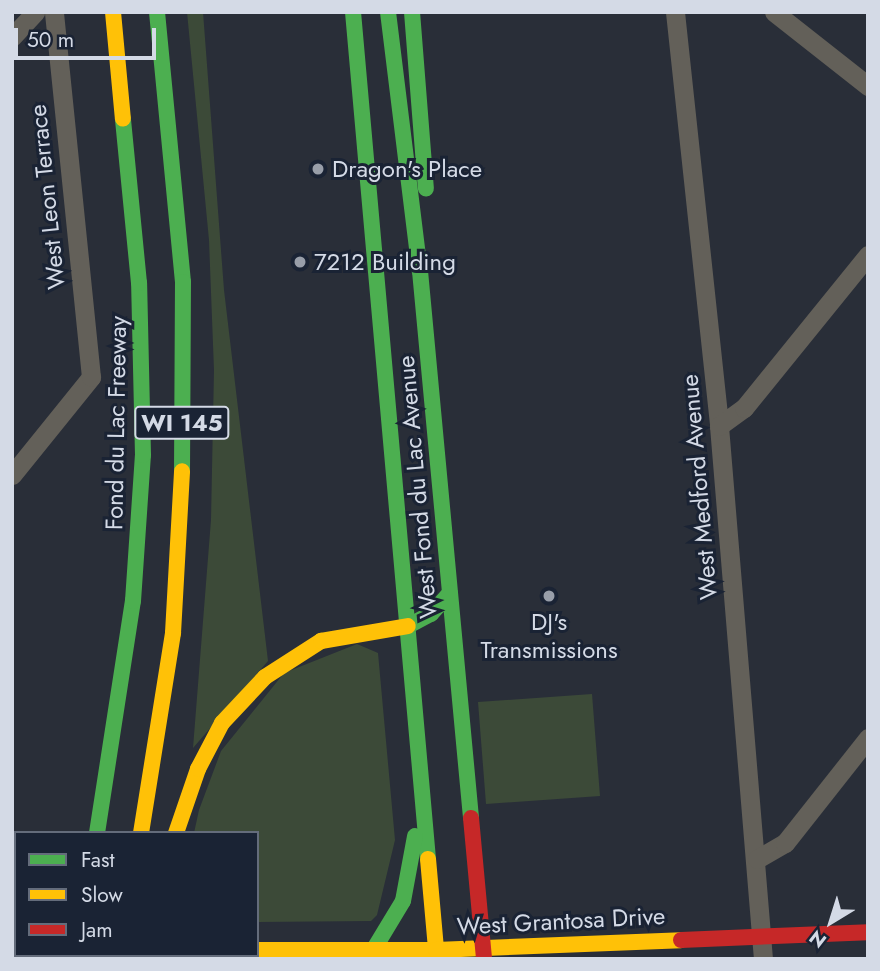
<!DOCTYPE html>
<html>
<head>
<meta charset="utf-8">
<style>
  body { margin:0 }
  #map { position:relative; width:880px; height:971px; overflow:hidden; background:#292e38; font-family:Jost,sans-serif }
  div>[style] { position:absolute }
  .green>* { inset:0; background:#3c4a38 }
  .street>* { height:19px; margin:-9.5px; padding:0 9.5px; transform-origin:9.5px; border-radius:9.5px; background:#636059 }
  .fast>* { height:16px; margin:-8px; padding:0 8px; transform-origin:8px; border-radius:8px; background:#4caf50 }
  .slow>* { height:16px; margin:-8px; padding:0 8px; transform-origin:8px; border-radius:8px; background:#ffc107 }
  .jam>* { height:16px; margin:-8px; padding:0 8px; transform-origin:8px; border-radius:8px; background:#c62828 }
  .dots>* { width:19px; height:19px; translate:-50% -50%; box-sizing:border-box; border:4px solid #1a2334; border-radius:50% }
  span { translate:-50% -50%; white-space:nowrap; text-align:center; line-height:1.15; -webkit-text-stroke:6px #1a2334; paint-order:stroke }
  .shield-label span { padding:2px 5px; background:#1a2334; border:2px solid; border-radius:5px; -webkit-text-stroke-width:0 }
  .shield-label { font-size:23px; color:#d4dae6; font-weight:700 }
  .poi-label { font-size:24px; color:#d4dae6 }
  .left { translate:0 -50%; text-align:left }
  .street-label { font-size:24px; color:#d4dae6 }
  .frame { position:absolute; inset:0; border:14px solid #d4dae6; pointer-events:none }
  .legend { position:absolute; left:14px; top:831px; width:245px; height:126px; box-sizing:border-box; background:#1a2334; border:2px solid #646c7b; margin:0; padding:9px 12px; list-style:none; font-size:21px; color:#d4dae6 }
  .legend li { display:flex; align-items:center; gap:14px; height:35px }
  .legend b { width:35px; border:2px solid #646c7b }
  .north { position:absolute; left:796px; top:887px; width:70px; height:70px; -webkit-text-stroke:5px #1a2334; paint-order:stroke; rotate:218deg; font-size:19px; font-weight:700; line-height:28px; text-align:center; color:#d4dae6 }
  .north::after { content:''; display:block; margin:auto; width:24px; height:32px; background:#d4dae6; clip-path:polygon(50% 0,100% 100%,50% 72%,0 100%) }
  .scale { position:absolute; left:14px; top:28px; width:142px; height:32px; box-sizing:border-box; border:4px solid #d4dae6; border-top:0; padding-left:9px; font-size:21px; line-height:24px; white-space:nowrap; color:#d4dae6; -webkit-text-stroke:5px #1a2334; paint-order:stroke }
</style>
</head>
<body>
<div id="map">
  <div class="green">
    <i style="clip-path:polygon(187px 12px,203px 12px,224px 290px,268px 661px,193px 748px,211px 520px,214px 370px,209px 240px)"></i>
    <i style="clip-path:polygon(357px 644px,378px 653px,395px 840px,377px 915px,371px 921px,257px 922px,257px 833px,194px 833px,199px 810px,221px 751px,284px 673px)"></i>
    <i style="clip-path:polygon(592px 694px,600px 796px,486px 804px,478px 702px)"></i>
  </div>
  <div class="street">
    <i style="left:675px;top:12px;width:416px;rotate:83.9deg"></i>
    <i style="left:719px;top:426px;width:535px;rotate:85.28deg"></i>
    <i style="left:774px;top:12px;width:120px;rotate:38.2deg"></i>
    <i style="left:12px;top:37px;width:34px;rotate:-47deg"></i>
    <i style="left:719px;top:426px;width:31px;rotate:-36deg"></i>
    <i style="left:744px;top:408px;width:197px;rotate:-51deg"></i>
    <i style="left:12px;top:475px;width:126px;rotate:-51.1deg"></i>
    <i style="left:91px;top:377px;width:367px;rotate:-95.8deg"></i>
    <i style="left:757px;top:859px;width:32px;rotate:-30deg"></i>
    <i style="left:785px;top:843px;width:134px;rotate:-51.7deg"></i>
  </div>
  <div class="fast">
    <i style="left:157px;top:12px;width:271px;rotate:84.5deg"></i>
    <i style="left:183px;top:282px;width:189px;rotate:90.3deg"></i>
    <i style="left:353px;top:12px;width:850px;rotate:84.94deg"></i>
    <i style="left:388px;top:12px;width:261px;rotate:83deg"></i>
    <i style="left:420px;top:271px;width:549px;rotate:84.67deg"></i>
    <i style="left:412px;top:12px;width:177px;rotate:85.5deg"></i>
    <i style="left:408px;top:626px;width:26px;rotate:-28deg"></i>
    <i style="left:431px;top:614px;width:28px;rotate:-48deg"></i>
    <i style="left:97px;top:833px;width:235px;rotate:-81.2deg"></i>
    <i style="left:133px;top:601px;width:146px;rotate:-86.1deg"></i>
    <i style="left:143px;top:455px;width:172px;rotate:-91.3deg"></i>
    <i style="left:139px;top:283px;width:165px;rotate:-95.6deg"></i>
    <i style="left:374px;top:949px;width:56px;rotate:-58.9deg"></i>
    <i style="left:403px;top:901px;width:66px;rotate:-79.5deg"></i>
    <i style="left:12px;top:952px;width:4px"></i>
    <i style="left:78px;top:959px;width:4px;rotate:-76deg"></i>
  </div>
  <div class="slow">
    <i style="left:113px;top:12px;width:107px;rotate:84.7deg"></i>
    <i style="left:141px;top:833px;width:203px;rotate:-80.9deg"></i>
    <i style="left:173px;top:633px;width:162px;rotate:-86.8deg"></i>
    <i style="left:176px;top:833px;width:68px;rotate:-71deg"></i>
    <i style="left:198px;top:769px;width:52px;rotate:-62.4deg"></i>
    <i style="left:222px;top:723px;width:63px;rotate:-46.9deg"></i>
    <i style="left:265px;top:677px;width:67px;rotate:-32.7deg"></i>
    <i style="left:321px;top:641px;width:88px;rotate:-9.8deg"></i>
    <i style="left:428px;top:859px;width:100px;rotate:84.9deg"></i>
    <i style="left:257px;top:950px;width:179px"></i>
    <i style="left:436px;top:950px;width:245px;rotate:-2.3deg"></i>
    <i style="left:139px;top:959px;width:4px;rotate:-76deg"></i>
  </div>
  <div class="jam">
    <i style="left:471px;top:818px;width:142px;rotate:84.7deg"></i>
    <i style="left:681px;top:940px;width:187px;rotate:-2.4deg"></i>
  </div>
  <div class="dots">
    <i style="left:318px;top:169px;background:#989ea9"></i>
    <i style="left:300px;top:262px;background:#989ea9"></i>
    <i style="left:549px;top:596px;background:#989ea9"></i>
  </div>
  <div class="shield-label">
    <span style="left:182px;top:423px">WI 145</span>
  </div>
  <div class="poi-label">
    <span class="left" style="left:332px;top:169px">Dragon's Place</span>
    <span class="left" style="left:314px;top:262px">7212 Building</span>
    <span style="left:549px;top:636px">DJ's<br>Transmissions</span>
  </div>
  <div class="street-label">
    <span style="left:47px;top:197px;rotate:-96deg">West Leon Terrace</span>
    <span style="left:116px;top:423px;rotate:-89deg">Fond du Lac Freeway</span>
    <span style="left:417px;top:487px;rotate:-95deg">West Fond du Lac Avenue</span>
    <span style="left:699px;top:487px;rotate:-95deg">West Medford Avenue</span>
    <span style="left:561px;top:921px;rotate:-3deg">West Grantosa Drive</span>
  </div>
  <div class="frame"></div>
  <ul class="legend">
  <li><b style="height:9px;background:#4caf50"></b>Fast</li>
  <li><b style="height:9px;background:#ffc107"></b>Slow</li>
  <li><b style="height:9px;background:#c62828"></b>Jam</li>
  </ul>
  <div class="north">N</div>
  <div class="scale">50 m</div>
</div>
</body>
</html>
